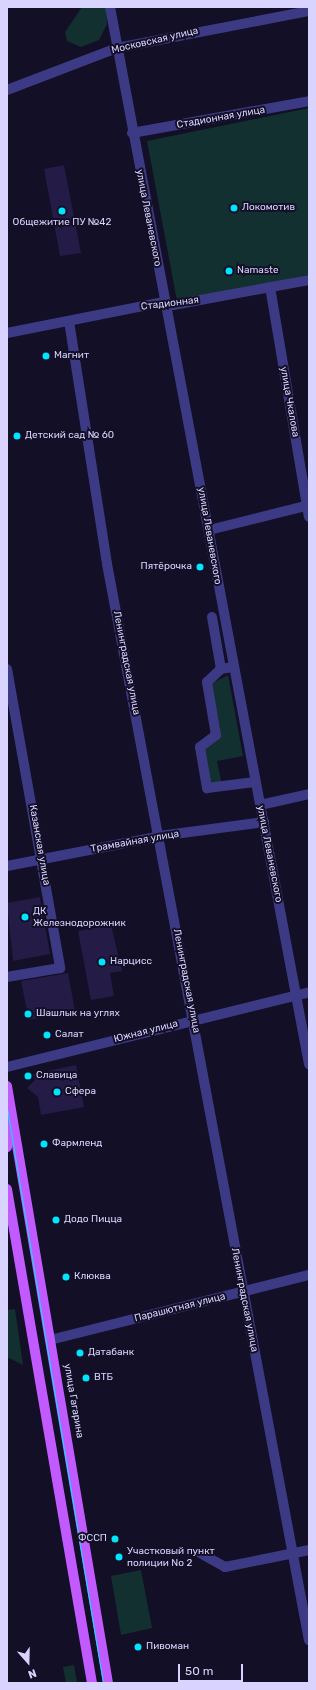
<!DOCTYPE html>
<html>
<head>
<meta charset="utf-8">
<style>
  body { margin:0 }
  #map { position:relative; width:316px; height:1690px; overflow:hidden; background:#130f26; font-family:Rubik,sans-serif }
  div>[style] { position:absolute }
  .green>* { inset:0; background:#12302f }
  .building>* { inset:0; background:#241b47 }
  .minor>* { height:10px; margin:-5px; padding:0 5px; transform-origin:5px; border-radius:5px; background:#3d3a85 }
  .major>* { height:10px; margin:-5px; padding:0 5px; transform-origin:5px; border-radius:5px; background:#c25bff }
  .tram>* { height:1px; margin:-0.5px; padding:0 0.5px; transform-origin:0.5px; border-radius:0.5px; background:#00e5ff }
  .dots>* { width:11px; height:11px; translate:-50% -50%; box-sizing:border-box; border:2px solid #130f26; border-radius:50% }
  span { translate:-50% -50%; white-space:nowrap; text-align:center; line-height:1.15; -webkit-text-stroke:4px #130f26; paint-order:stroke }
  .street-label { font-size:10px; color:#d9d4ff }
  .poi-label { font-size:10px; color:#d9d4ff }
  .left { translate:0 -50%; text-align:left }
  .right { translate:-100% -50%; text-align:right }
  .frame { position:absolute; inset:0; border:8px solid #d9d4ff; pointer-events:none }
  .north { position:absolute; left:8px; top:1642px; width:40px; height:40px; -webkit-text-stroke:3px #130f26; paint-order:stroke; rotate:160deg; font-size:11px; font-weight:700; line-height:16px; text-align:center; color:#d9d4ff }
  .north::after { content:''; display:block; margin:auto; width:14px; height:18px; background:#d9d4ff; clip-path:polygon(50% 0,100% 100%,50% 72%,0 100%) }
  .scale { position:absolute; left:178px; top:1664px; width:65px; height:18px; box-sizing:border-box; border:2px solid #d9d4ff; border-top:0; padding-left:5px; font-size:12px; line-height:14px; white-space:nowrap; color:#d9d4ff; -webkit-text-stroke:3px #130f26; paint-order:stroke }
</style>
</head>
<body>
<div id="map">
  <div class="green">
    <i style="clip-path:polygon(82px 7px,106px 7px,107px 24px,99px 40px,81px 47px,67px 41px,65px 32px)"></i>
    <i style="clip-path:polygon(309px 108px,309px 275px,177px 301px,147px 141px)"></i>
    <i style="clip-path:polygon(228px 675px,243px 756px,217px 761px,222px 785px,210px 786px,203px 747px,220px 728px,210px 684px)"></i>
    <i style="clip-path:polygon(15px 1309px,23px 1365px,7px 1357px,7px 1310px)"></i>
    <i style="clip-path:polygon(141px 1570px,152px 1628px,121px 1635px,111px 1576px)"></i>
    <i style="clip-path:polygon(74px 1665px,77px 1683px,66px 1683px,63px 1667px)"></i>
  </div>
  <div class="building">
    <i style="clip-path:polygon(64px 165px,81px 253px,60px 256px,44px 169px)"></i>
    <i style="clip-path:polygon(40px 897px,50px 954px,13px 961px,7px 903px)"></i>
    <i style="clip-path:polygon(111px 925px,122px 971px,110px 973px,114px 996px,91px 1000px,78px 931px)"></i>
    <i style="clip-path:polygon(68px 973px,75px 1011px,29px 1020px,21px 981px)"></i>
    <i style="clip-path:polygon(76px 1065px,84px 1107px,41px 1115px,38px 1097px,27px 1088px,35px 1080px,33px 1074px)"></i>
  </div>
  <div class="minor">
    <i style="left:110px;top:7px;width:1076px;rotate:79.34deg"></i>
    <i style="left:7px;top:90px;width:118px;rotate:-20.9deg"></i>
    <i style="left:117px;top:48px;width:196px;rotate:-10.9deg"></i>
    <i style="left:132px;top:133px;width:180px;rotate:-10.2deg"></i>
    <i style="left:270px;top:287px;width:233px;rotate:80.4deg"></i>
    <i style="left:69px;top:321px;width:246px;rotate:81.1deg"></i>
    <i style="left:107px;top:564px;width:1095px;rotate:79.37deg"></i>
    <i style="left:7px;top:333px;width:160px;rotate:-11.2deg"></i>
    <i style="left:164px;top:302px;width:9px;rotate:18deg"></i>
    <i style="left:173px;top:305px;width:138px;rotate:-10.4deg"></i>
    <i style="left:209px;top:530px;width:103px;rotate:-14deg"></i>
    <i style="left:212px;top:617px;width:53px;rotate:80.2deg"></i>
    <i style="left:233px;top:667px;width:12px;rotate:171deg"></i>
    <i style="left:221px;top:669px;width:19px;rotate:137deg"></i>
    <i style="left:207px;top:682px;width:54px;rotate:80.4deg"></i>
    <i style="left:216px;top:735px;width:20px;rotate:143deg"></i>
    <i style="left:200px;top:747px;width:42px;rotate:80.3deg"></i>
    <i style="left:207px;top:788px;width:48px;rotate:-7.1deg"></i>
    <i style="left:7px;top:669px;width:304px;rotate:79.9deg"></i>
    <i style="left:60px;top:968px;width:54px;rotate:170.4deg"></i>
    <i style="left:260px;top:805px;width:50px;rotate:-12.7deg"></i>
    <i style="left:7px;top:866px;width:163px;rotate:-11deg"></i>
    <i style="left:167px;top:835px;width:98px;rotate:-7.6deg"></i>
    <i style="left:7px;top:1067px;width:311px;rotate:-13.9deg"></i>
    <i style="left:50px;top:1340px;width:267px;rotate:-14.1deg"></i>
    <i style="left:200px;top:1553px;width:29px;rotate:29deg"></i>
    <i style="left:225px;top:1567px;width:86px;rotate:-11.4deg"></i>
  </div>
  <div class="major">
    <i style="left:7px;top:1086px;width:605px;rotate:80.4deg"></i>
    <i style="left:7px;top:1147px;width:21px;rotate:-79deg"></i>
    <i style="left:7px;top:1189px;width:501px;rotate:80.24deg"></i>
  </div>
  <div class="tram">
    <i style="left:7px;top:1108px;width:583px;rotate:80.52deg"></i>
  </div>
  <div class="dots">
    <i style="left:234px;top:208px;background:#00e5ff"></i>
    <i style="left:62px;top:211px;background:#00e5ff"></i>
    <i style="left:229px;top:271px;background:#00e5ff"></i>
    <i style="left:46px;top:356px;background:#00e5ff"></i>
    <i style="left:17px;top:436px;background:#00e5ff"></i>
    <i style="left:200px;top:567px;background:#00e5ff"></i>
    <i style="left:25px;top:917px;background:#00e5ff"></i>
    <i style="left:102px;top:962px;background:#00e5ff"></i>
    <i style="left:28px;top:1014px;background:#00e5ff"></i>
    <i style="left:47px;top:1035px;background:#00e5ff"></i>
    <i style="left:28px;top:1076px;background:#00e5ff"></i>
    <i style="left:57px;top:1092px;background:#00e5ff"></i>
    <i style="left:44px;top:1144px;background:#00e5ff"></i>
    <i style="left:56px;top:1220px;background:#00e5ff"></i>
    <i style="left:66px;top:1277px;background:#00e5ff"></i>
    <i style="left:80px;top:1353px;background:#00e5ff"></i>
    <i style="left:86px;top:1378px;background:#00e5ff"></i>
    <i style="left:115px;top:1539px;background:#00e5ff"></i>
    <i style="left:119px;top:1557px;background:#00e5ff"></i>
    <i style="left:138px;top:1647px;background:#00e5ff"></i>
  </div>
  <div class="street-label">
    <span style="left:155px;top:41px;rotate:-13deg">Московская улица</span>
    <span style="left:221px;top:118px;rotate:-10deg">Стадионная улица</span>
    <span style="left:148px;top:218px;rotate:79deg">улица Леваневского</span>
    <span style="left:170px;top:304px;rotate:-7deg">Стадионная</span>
    <span style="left:289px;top:402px;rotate:80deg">улица Чкалова</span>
    <span style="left:209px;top:536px;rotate:80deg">улица Леваневского</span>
    <span style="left:126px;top:663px;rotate:79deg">Ленинградская улица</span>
    <span style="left:135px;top:842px;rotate:-10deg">Трамвайная улица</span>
    <span style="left:39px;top:845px;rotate:80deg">Казанская улица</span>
    <span style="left:269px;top:854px;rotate:79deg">улица Леваневского</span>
    <span style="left:186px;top:981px;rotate:79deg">Ленинградская улица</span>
    <span style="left:146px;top:1032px;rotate:-14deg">Южная улица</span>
    <span style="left:244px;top:1300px;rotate:79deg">Ленинградская улица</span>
    <span style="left:180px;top:1308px;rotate:-14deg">Парашютная улица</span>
    <span style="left:73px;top:1401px;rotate:80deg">улица Гагарина</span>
  </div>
  <div class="poi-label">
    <span class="left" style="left:242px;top:208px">Локомотив</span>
    <span style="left:62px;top:223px">Общежитие ПУ №42</span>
    <span class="left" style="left:237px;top:271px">Namaste</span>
    <span class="left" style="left:54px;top:356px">Магнит</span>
    <span class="left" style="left:25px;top:436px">Детский сад № 60</span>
    <span class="right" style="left:192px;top:567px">Пятёрочка</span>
    <span class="left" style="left:33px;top:917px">ДК<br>Железнодорожник</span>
    <span class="left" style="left:110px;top:962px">Нарцисс</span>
    <span class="left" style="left:36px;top:1014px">Шашлык на углях</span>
    <span class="left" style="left:55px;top:1035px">Салат</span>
    <span class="left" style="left:36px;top:1076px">Славица</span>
    <span class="left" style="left:65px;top:1092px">Сфера</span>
    <span class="left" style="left:52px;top:1144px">Фармленд</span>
    <span class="left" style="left:64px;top:1220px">Додо Пицца</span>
    <span class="left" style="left:74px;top:1277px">Клюква</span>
    <span class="left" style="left:88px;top:1353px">Датабанк</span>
    <span class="left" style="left:94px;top:1378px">ВТБ</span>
    <span class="right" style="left:107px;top:1539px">ФССП</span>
    <span class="left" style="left:127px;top:1557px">Участковый пункт<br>полиции No 2</span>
    <span class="left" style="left:146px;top:1647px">Пивоман</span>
  </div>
  <div class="frame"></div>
  <div class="north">N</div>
  <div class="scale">50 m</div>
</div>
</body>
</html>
